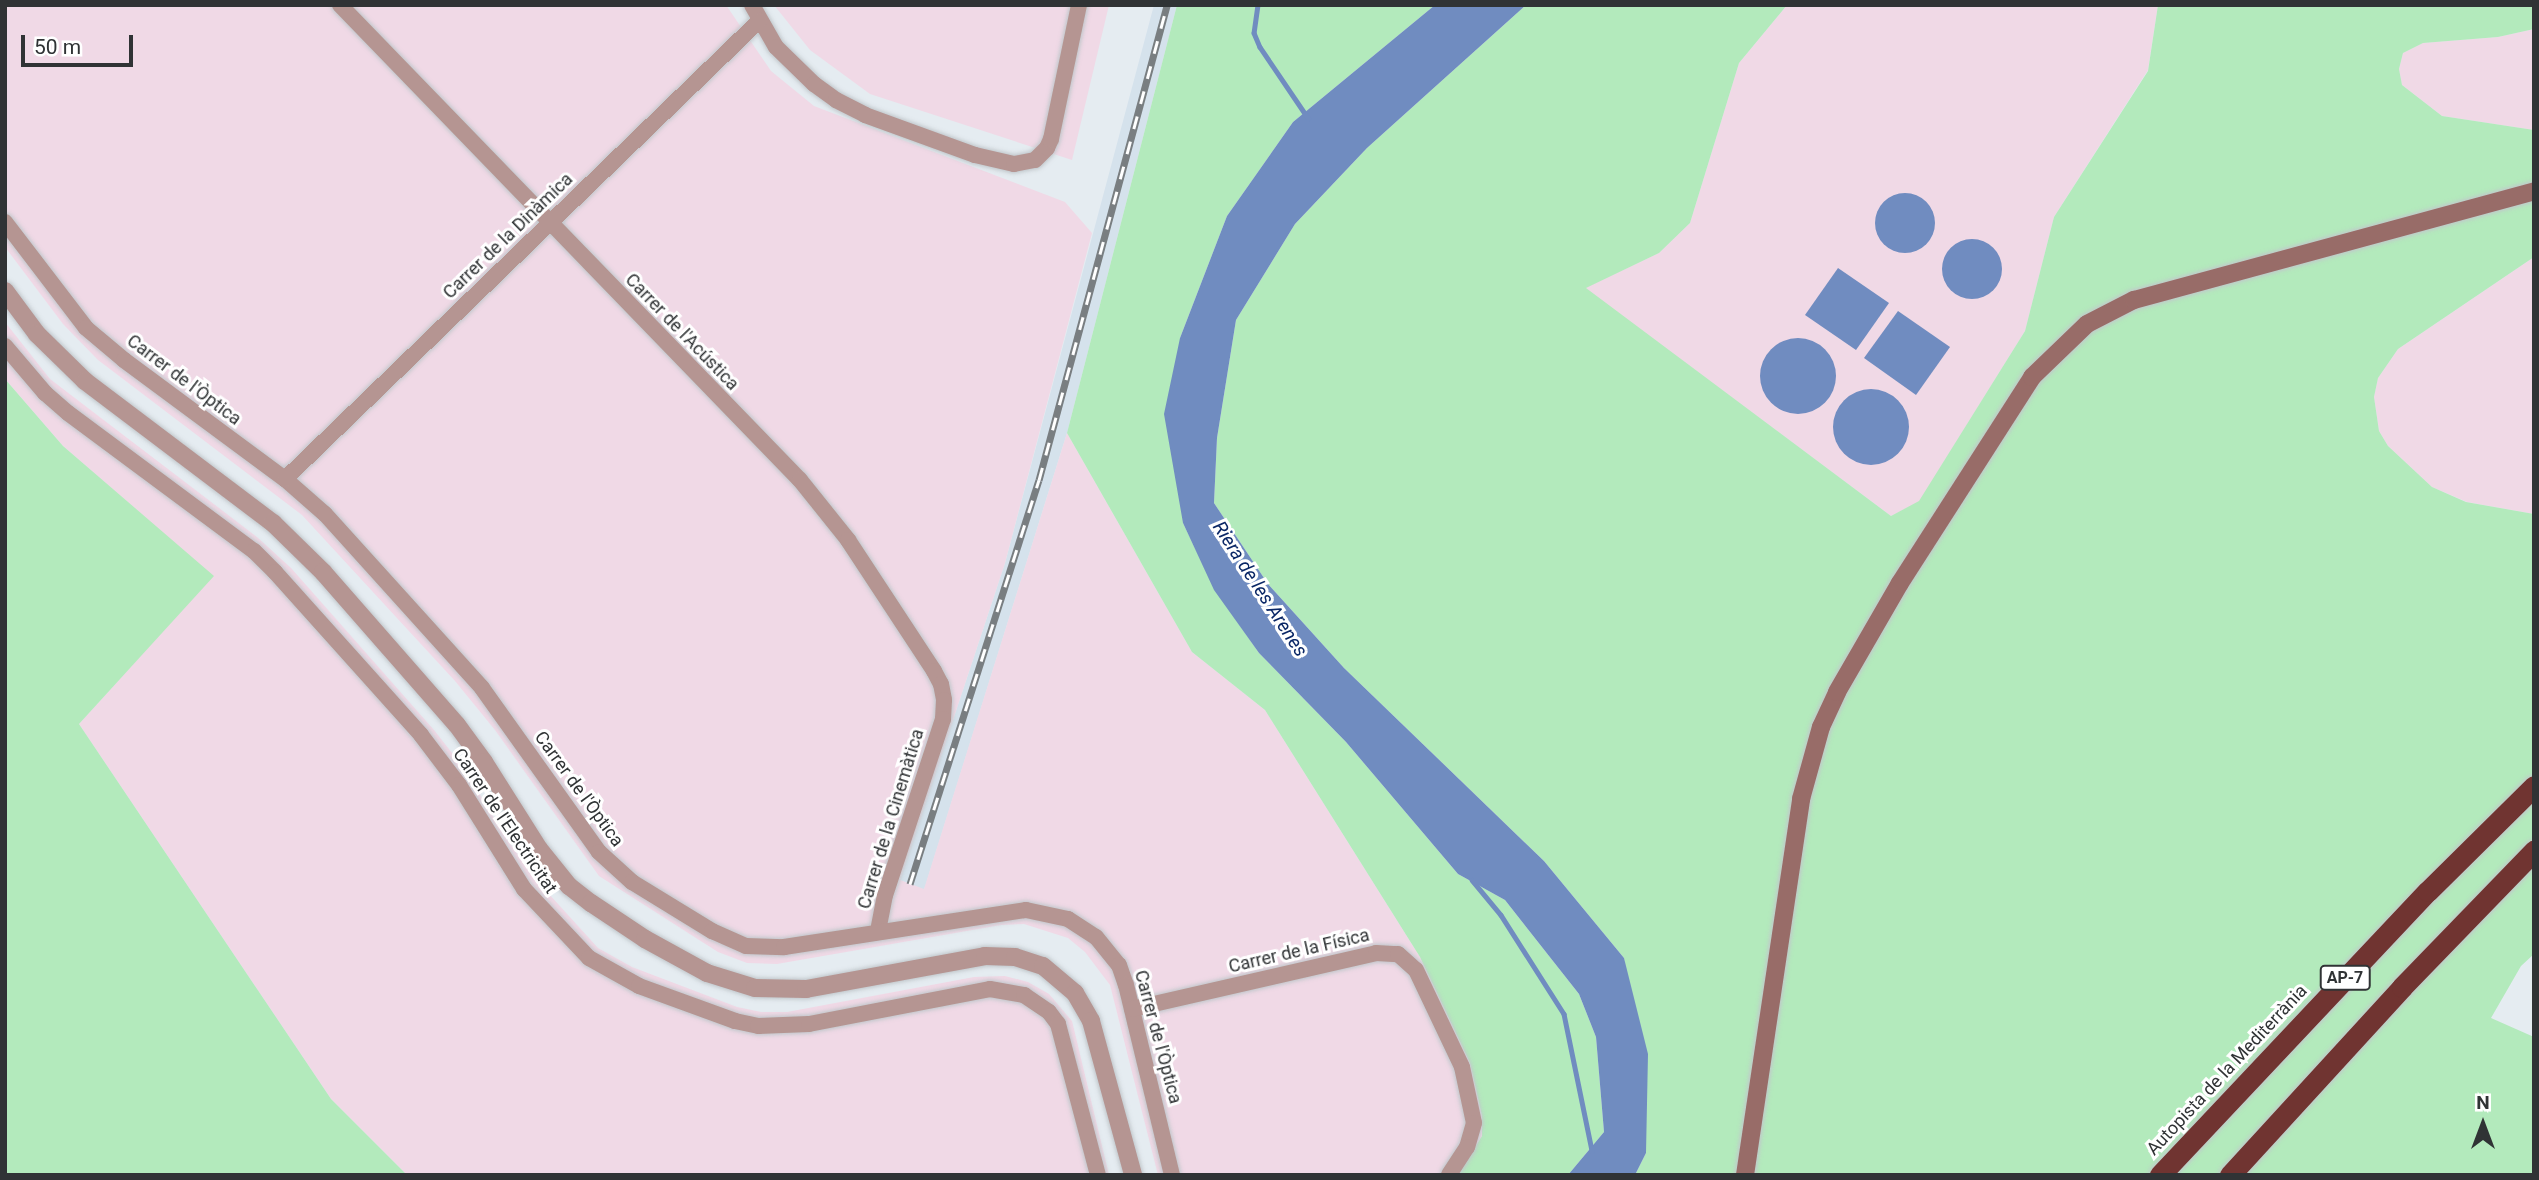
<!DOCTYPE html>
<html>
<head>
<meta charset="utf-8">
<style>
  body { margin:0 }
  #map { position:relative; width:2539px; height:1180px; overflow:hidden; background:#e5ecf1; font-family:Roboto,sans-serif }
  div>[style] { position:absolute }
  .built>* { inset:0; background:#d5e2ec }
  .industrial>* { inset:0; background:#f0d9e6 }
  .green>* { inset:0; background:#b3eabc }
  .water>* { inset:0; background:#708cc0 }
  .round { border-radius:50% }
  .stream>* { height:4.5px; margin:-2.25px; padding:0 2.25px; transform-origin:2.25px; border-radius:2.25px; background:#708cc0 }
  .roads { filter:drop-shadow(0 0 2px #c1c7cb) drop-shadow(0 0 2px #c1c7cb) }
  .minor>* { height:16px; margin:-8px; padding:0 8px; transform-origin:8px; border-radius:8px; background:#b59592 }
  .tertiary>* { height:18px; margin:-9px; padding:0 9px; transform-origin:9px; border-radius:9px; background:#b59592 }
  .secondary>* { height:18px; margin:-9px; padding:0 9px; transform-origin:9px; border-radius:9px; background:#986c68 }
  .motorway>* { height:21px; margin:-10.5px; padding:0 10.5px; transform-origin:10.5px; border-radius:10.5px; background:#703431 }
  .rail>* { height:7px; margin-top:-3.5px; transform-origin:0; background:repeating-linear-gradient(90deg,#fff 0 13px,#797e81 0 26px); box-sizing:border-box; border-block:2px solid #797e81 }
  span { translate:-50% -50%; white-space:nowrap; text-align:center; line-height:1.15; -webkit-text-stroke:6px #fff; paint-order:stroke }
  .shield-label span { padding:2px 5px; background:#fff; border:2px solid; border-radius:5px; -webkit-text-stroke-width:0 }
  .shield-label { font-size:16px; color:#303335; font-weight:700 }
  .street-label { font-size:18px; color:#303335 }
  .water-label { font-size:19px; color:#0a2766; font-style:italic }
  .frame { position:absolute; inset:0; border:7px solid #303335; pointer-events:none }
  .north { position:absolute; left:2448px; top:1089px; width:70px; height:70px; -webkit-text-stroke:5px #fff; paint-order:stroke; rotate:0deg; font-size:19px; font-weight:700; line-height:28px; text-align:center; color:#303335 }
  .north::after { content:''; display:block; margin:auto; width:24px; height:32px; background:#303335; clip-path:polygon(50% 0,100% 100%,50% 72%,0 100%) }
  .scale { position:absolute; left:21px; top:35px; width:112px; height:32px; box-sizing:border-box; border:4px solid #303335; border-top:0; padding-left:9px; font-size:21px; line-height:24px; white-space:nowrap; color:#303335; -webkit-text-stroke:5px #fff; paint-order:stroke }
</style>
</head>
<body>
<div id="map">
  <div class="built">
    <i style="clip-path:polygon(1154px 5px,1177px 5px,1067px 433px,924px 890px,900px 880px,1005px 563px)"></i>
  </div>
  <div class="industrial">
    <i style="clip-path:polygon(5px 5px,726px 5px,771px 71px,814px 106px,1065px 202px,1092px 233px,1005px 563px,900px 880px,924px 889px,1067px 433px,1192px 652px,1265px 710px,1420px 957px,1470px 1063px,1482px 1116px,1482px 1136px,1458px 1175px,1158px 1175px,1110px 985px,1085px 952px,1068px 938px,1024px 924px,1001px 925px,777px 964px,747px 963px,718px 952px,599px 876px,495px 730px,455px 681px,302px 515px,98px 360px,63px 324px,5px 247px)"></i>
    <i style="clip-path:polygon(774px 5px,1109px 5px,1072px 160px,870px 94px,810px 50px)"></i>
    <i style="clip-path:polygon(1787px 5px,2158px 5px,2148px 70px,2054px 217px,2025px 331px,1919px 502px,1891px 516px,1585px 288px,1659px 253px,1690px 223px,1739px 63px)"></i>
    <i style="clip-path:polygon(2534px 29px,2534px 130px,2442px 116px,2402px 85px,2399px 69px,2403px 53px,2423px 43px,2498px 37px)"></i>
    <i style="clip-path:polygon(2534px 257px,2534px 514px,2467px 502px,2432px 487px,2388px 446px,2379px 431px,2374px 397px,2378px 378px,2398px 349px)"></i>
    <i style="clip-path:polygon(5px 322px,50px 379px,257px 537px,291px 568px,434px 730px,463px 767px,508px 841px,538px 882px,598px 948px,632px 967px,737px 1007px,761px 1012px,787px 1012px,974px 977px,1005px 976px,1028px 982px,1049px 994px,1072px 1021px,1109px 1175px,407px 1175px,331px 1099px,79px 724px,213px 576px,63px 446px,5px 379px)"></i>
  </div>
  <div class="green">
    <i style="clip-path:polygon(1177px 5px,1435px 5px,1293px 122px,1227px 216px,1180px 338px,1183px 523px,1215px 590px,1259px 653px,1346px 742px,1458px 874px,1505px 900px,1579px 994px,1596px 1037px,1604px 1132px,1568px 1175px,1458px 1175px,1482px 1136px,1482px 1116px,1470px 1063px,1420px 957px,1265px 710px,1192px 652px,1067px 433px)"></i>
    <i style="clip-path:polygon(1526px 5px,1787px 5px,1739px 63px,1690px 223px,1659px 253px,1586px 288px,1891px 516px,1919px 501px,2025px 331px,2054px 217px,2148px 71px,2158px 5px,2534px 5px,2534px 29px,2498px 37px,2423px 43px,2403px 53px,2399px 69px,2402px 85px,2442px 116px,2534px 130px,2534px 257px,2398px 349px,2378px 378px,2374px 397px,2379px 431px,2388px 446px,2432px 487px,2466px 502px,2534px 514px,2534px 954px,2521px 966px,2491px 1018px,2534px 1037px,2534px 1175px,1635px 1175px,1646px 1153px,1624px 958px,1544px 861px,1344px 668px,1268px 584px,1214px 503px,1217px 438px,1236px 320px,1295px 224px,1367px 148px)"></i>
    <i style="clip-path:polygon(5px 379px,63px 446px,214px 576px,79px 724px,331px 1099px,407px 1175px,5px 1175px)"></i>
  </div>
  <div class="water">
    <i style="clip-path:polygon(1435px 5px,1526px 5px,1367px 148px,1295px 224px,1236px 320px,1217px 438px,1214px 503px,1268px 584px,1344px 668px,1544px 861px,1624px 958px,1648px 1054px,1646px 1153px,1635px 1175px,1568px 1175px,1604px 1132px,1596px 1037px,1579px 994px,1505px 900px,1458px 874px,1346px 742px,1259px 653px,1214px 590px,1183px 523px,1164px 414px,1180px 338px,1227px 216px,1293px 122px)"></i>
    <i class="round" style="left:1875px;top:193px;width:60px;height:60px"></i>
    <i class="round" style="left:1942px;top:239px;width:60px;height:60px"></i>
    <i style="clip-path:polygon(1838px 268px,1889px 303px,1856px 350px,1805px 315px)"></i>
    <i style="clip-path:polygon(1898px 311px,1950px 347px,1916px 395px,1864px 358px)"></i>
    <i class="round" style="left:1760px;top:338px;width:76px;height:76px"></i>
    <i class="round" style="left:1833px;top:389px;width:76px;height:76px"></i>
  </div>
  <div class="stream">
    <i style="left:1258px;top:5px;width:28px;rotate:98deg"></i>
    <i style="left:1254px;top:33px;width:15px;rotate:67deg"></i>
    <i style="left:1260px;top:47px;width:86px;rotate:55.9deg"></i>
    <i style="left:1472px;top:880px;width:45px;rotate:50.4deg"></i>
    <i style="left:1501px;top:915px;width:117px;rotate:57.5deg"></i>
    <i style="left:1564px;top:1014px;width:140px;rotate:78.4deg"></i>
  </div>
  <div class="roads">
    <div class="minor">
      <i style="left:340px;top:5px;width:661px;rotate:45.92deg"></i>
      <i style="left:800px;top:480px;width:77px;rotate:51.3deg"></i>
      <i style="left:848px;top:540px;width:157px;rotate:56.7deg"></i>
      <i style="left:934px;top:671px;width:15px;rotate:62deg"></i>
      <i style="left:941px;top:684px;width:16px;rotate:79deg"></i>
      <i style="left:944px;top:700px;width:19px;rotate:93deg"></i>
      <i style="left:943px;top:719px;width:185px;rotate:108.2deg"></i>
      <i style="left:885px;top:895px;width:37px;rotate:101deg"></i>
      <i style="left:752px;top:5px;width:48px;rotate:60.3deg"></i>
      <i style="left:776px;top:47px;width:53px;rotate:44.2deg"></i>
      <i style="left:814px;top:84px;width:27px;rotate:36deg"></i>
      <i style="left:836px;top:100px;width:33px;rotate:27deg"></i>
      <i style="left:865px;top:115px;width:117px;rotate:20deg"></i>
      <i style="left:975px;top:155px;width:40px;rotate:13deg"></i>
      <i style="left:1014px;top:164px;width:21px;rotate:-11deg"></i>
      <i style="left:1035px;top:160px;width:17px;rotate:-45deg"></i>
      <i style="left:1047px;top:148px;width:10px;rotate:-66deg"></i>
      <i style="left:1051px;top:139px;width:137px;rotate:-78.2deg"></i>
      <i style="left:5px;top:222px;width:133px;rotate:52.6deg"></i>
      <i style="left:86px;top:328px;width:50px;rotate:40.1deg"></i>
      <i style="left:124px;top:360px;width:200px;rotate:36.5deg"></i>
      <i style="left:285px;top:479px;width:53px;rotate:41.2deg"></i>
      <i style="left:325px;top:514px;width:234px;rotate:47.9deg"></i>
      <i style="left:482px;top:688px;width:201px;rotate:54.5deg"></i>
      <i style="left:599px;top:852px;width:45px;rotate:42.3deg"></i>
      <i style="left:632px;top:882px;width:94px;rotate:31.5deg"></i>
      <i style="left:712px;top:931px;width:37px;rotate:24deg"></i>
      <i style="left:746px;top:946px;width:38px;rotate:2deg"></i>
      <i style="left:784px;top:947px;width:245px;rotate:-8.7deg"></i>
      <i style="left:1026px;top:910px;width:43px;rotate:12.1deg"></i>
      <i style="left:1068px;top:919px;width:33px;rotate:33deg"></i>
      <i style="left:1096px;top:937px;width:36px;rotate:51deg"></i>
      <i style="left:1119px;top:965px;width:21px;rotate:71deg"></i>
      <i style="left:1126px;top:985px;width:195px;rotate:76.4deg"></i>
      <i style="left:5px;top:346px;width:62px;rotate:49.6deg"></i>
      <i style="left:45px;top:393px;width:30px;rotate:41deg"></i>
      <i style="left:68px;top:413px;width:232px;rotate:36.6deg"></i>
      <i style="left:254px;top:551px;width:30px;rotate:45deg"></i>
      <i style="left:275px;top:572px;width:219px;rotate:48.1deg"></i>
      <i style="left:421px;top:735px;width:63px;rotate:52.8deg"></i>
      <i style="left:459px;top:785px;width:123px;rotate:58deg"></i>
      <i style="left:524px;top:889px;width:95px;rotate:46.7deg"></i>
      <i style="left:589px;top:958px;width:57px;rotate:29.2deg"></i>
      <i style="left:639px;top:986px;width:102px;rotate:20deg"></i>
      <i style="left:735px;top:1021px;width:24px;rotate:12deg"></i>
      <i style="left:758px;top:1026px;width:51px;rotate:-2.2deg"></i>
      <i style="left:809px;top:1024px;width:184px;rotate:-10.9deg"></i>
      <i style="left:990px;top:989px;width:35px;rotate:10deg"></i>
      <i style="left:1024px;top:995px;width:30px;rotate:34deg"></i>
      <i style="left:1049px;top:1012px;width:15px;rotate:53deg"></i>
      <i style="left:1058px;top:1024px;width:156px;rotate:75.2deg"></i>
      <i style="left:285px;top:479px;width:659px;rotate:-44.02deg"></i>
      <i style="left:1132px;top:1009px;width:250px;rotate:-12.9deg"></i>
      <i style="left:1376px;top:953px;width:22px;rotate:3deg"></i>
      <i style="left:1398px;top:954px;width:24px;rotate:42deg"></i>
      <i style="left:1416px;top:970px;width:107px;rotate:64.6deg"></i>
      <i style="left:1462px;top:1067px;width:57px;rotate:77.9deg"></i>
      <i style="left:1474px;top:1123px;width:25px;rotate:106deg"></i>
      <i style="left:1467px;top:1147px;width:33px;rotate:123deg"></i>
    </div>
    <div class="tertiary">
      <i style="left:5px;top:291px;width:54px;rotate:53.3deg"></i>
      <i style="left:37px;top:334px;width:67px;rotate:44.4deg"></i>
      <i style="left:85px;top:381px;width:236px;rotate:37.1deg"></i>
      <i style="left:273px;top:523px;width:70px;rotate:44.4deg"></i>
      <i style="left:323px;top:572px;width:203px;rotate:48.8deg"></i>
      <i style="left:457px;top:725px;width:46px;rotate:53.9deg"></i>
      <i style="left:484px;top:762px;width:103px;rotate:57.7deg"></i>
      <i style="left:539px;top:849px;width:48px;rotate:51deg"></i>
      <i style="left:569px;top:886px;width:28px;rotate:38deg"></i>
      <i style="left:591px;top:903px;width:65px;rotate:33.7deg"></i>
      <i style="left:645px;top:939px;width:71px;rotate:28.7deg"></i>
      <i style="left:707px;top:973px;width:50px;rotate:17.4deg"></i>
      <i style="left:755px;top:988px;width:51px;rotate:1.1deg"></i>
      <i style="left:806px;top:989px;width:182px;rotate:-10.4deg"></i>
      <i style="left:985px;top:956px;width:30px;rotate:2deg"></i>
      <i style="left:1015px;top:957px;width:29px;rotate:18deg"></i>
      <i style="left:1043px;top:966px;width:42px;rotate:40.2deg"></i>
      <i style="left:1075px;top:993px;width:32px;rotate:60deg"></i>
      <i style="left:1091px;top:1021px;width:160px;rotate:74.7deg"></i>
    </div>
    <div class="secondary">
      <i style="left:1745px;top:1175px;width:380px;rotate:-81.5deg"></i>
      <i style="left:1801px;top:799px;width:75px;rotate:-74.5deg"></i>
      <i style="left:1821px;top:727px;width:38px;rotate:-65deg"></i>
      <i style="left:1837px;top:692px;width:126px;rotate:-60deg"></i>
      <i style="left:1900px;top:583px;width:245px;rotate:-57.3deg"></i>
      <i style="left:2032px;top:377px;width:76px;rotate:-43.9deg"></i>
      <i style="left:2087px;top:324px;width:53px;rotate:-27.1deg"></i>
      <i style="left:2134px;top:300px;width:415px;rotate:-15.2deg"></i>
    </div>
    <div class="motorway">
      <i style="left:2160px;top:1175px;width:390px;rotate:-46.7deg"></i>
      <i style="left:2428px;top:891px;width:149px;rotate:-44.7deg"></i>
      <i style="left:2230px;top:1175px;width:255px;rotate:-47.5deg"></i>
      <i style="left:2402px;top:987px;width:190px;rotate:-45.9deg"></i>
    </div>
  </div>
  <div class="rail">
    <i style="left:910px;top:884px;width:424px;rotate:-72.3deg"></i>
    <i style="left:1039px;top:480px;width:492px;rotate:-74.9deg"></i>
  </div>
  <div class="shield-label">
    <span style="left:2345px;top:978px">AP-7</span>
  </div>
  <div class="street-label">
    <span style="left:508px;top:236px;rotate:-44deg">Carrer de la Dinàmica</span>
    <span style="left:682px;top:332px;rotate:46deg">Carrer de l'Acústica</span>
    <span style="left:184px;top:380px;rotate:37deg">Carrer de l'Òptica</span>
    <span style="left:579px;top:789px;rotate:54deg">Carrer de l'Òptica</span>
    <span style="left:891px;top:819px;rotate:-73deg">Carrer de la Cinemàtica</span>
    <span style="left:505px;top:821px;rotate:56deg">Carrer de l'Electricitat</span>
    <span style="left:1299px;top:951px;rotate:-13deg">Carrer de la Física</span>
    <span style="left:1158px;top:1037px;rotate:75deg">Carrer de l'Òptica</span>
    <span style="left:2227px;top:1070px;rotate:-47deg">Autopista de la Mediterrània</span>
  </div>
  <div class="water-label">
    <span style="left:1260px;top:589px;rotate:57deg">Riera de les Arenes</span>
  </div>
  <div class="frame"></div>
  <div class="north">N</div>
  <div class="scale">50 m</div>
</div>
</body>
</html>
